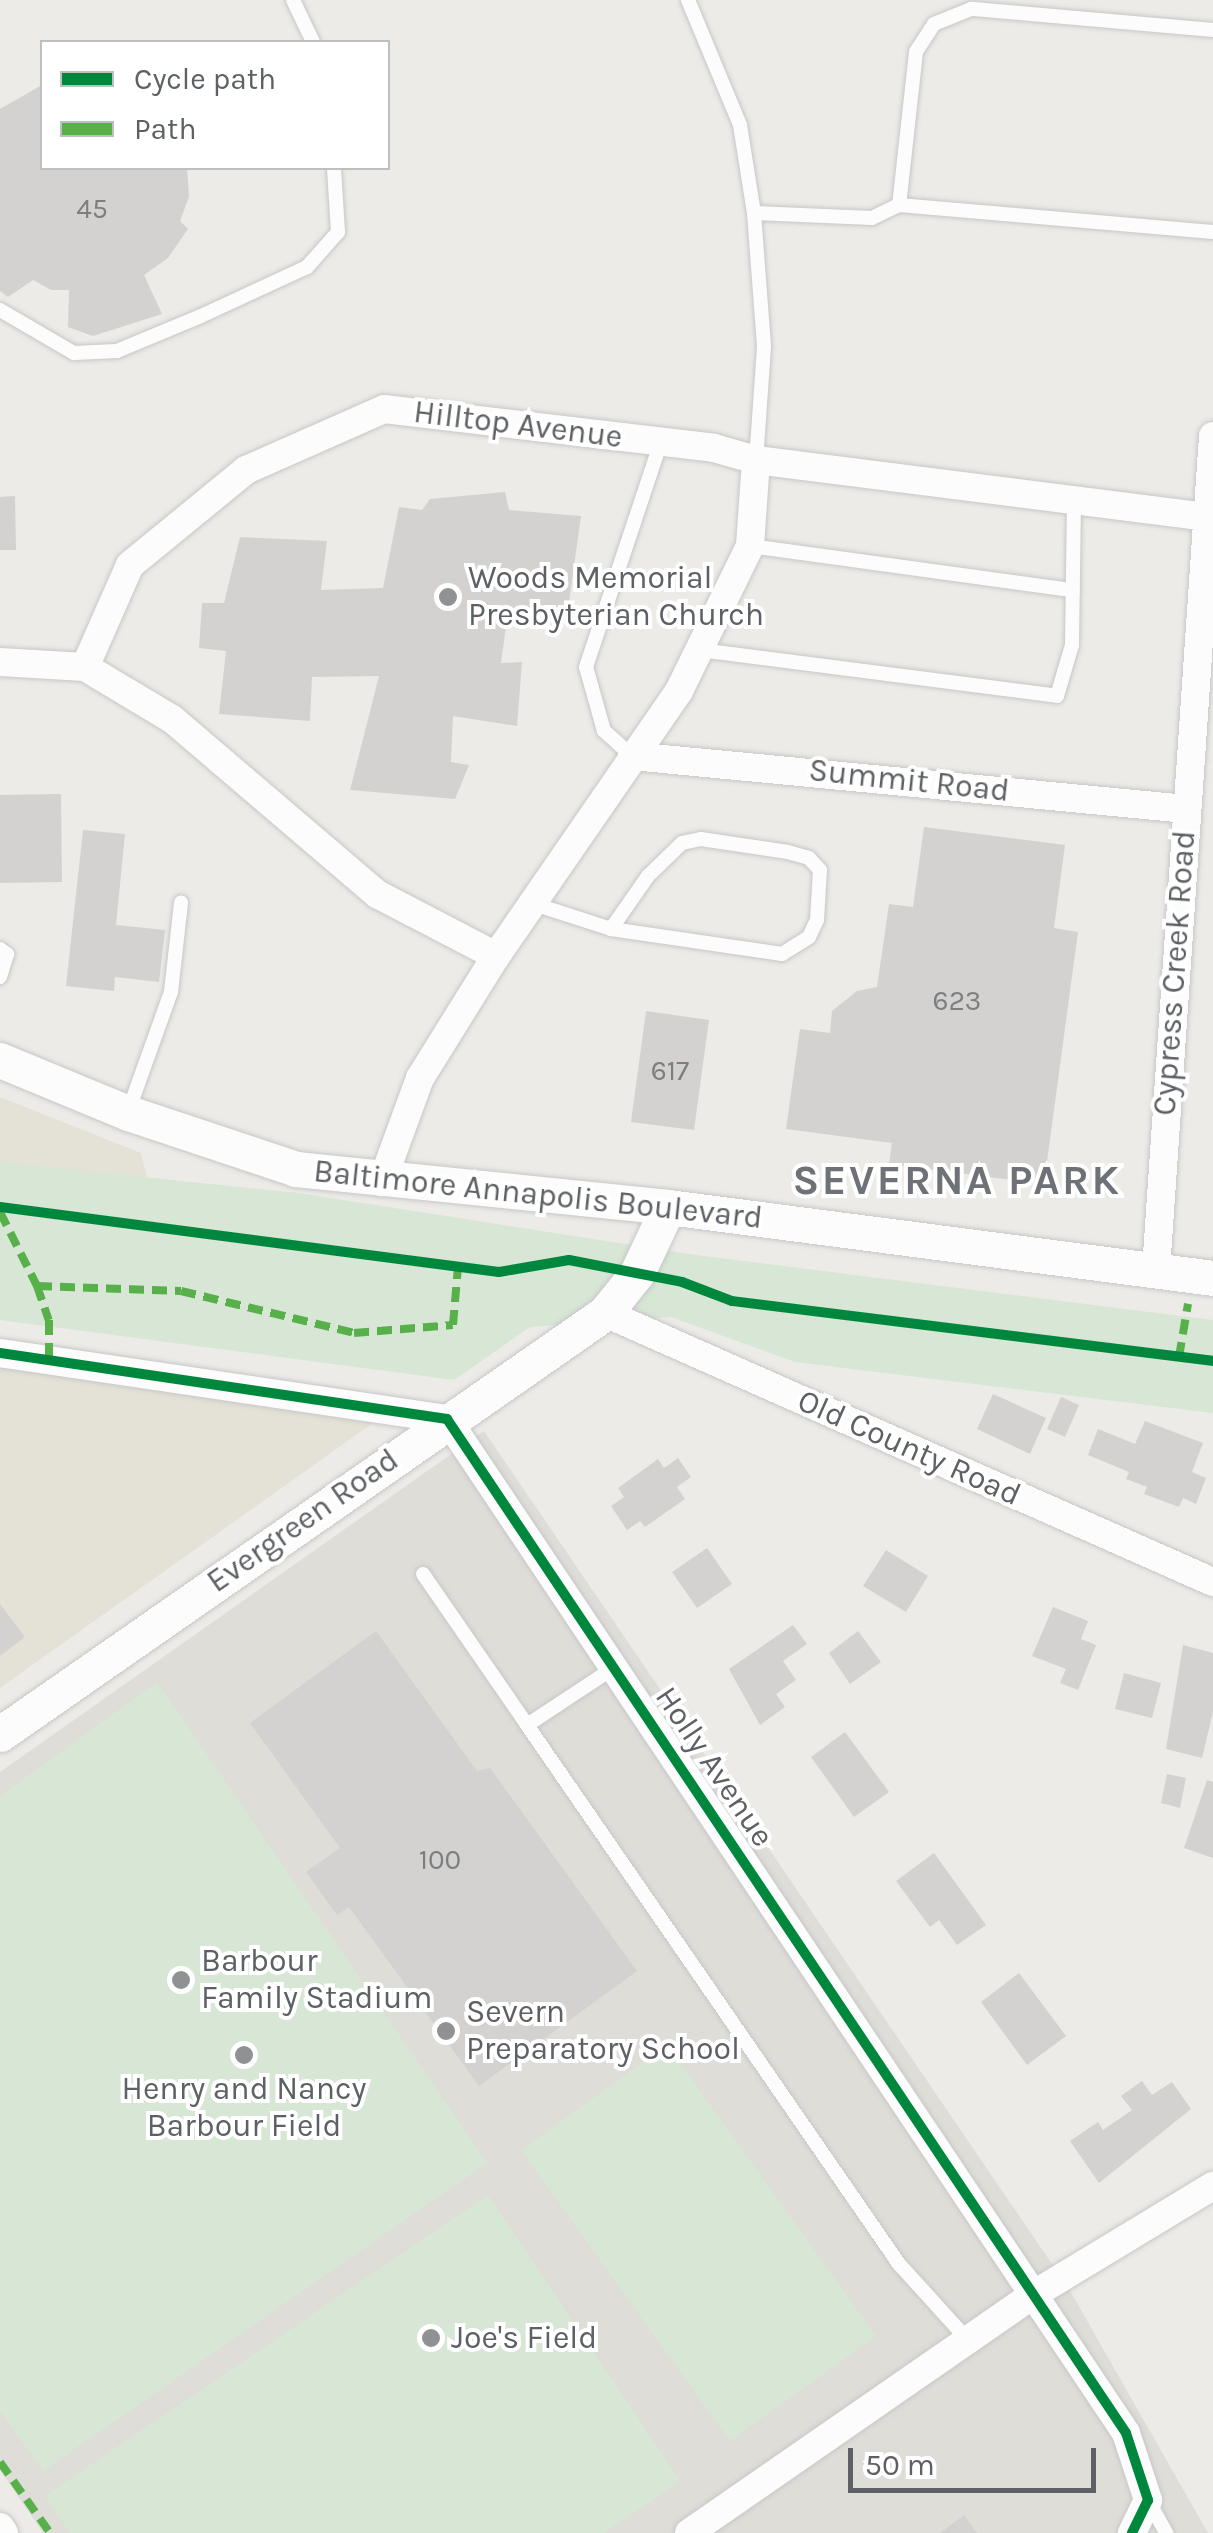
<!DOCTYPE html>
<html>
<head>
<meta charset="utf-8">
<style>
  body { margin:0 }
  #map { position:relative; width:1213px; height:2533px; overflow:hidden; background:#ecebe8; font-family:Karla,sans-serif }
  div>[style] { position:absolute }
  .commercial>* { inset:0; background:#e4e1d6 }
  .education>* { inset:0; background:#dfddd8 }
  .green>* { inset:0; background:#d7e6d5 }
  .building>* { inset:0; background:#d3d2d0 }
  .roads { filter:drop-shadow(0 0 2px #c7c7c7) drop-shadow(0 0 2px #c7c7c7) }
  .service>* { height:14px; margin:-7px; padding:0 7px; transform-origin:7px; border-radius:7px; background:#fcfcfc }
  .minor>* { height:28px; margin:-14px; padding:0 14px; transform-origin:14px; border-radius:14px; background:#fcfcfc }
  .tertiary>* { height:35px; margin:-17.5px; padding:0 17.5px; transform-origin:17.5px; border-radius:17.5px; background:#fcfcfc }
  .quiet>* { height:8px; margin-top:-4px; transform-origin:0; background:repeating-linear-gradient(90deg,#58b04a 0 15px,transparent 0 23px) }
  .cycleway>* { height:10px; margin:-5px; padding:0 5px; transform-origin:5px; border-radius:5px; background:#00873e }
  .dots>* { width:28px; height:28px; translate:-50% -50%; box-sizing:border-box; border:5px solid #fff; border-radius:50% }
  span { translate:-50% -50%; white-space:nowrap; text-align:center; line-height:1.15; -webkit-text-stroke:8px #fff; paint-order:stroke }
  .number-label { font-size:28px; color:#7c7e80 }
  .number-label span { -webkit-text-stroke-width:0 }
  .street-label { font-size:32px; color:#5d6064 }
  .poi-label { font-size:32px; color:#5d6064 }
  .left { translate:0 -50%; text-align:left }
  .district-label { font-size:42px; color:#6e7276; font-weight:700; letter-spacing:2.5px }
  .legend { position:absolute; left:40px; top:40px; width:350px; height:130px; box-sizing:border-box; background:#fff; border:2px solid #bebfc1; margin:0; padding:12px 18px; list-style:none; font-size:30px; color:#5d6064 }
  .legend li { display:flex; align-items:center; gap:20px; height:50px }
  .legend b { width:50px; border:2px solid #bebfc1 }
  .scale { position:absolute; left:848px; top:2448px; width:248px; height:45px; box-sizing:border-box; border:5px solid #5d6064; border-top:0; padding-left:12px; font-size:30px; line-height:35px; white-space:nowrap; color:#5d6064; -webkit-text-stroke:8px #fff; paint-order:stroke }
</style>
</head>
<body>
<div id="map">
  <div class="commercial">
    <i style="clip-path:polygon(0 1097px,141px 1153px,152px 1198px,0 1175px)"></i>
    <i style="clip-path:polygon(0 1367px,373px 1423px,0 1688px)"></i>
  </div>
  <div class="education">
    <i style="clip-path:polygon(484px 1431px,1069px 2289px,1208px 2533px,43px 2533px,0 2470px,0 1772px)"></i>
  </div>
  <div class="green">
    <i style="clip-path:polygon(0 1162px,298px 1193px,696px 1255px,1213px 1320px,1213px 1413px,795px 1362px,671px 1317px,530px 1327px,454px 1380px,0 1320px)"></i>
    <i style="clip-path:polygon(157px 1682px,487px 2163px,43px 2471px,0 2411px,0 1796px)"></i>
    <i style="clip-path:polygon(667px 2045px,876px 2336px,730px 2441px,521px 2150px)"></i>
    <i style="clip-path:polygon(488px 2195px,680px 2481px,604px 2533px,70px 2533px,45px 2496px)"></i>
  </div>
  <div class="building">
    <i style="clip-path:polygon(42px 85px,42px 168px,187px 168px,189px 197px,180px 221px,188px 229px,168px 258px,144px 275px,162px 314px,93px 336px,68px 327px,69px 290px,51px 290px,33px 280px,8px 297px,0 291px,0 109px)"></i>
    <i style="clip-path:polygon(505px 492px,509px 510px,581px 516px,568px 609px,508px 612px,501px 663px,522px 662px,517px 726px,453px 716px,451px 762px,469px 765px,455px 799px,350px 790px,379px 676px,312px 677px,310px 721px,219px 714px,226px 651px,199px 648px,202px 603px,224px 603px,240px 537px,327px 541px,321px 590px,383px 588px,399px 507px,422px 510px,430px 499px)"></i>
    <i style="clip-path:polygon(15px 496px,16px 550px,0 550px,0 497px)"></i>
    <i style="clip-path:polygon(61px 794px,62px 882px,0 883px,0 795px)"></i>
    <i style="clip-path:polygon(924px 827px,1065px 845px,1054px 928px,1078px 932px,1044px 1184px,889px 1164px,892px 1143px,786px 1129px,800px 1029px,830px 1033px,832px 1011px,857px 991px,877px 987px,889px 904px,913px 907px)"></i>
    <i style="clip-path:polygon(83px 830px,125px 834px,116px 925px,165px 930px,159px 982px,115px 977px,114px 991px,66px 986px)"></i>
    <i style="clip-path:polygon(646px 1011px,709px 1020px,694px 1130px,631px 1122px)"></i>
    <i style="clip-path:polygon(993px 1394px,1046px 1418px,1030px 1454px,977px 1429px)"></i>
    <i style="clip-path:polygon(1061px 1397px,1079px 1405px,1065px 1437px,1047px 1429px)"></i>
    <i style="clip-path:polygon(1145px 1421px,1203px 1443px,1192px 1472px,1206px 1478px,1196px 1504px,1183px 1498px,1179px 1507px,1144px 1494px,1147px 1487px,1126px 1479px,1129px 1472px,1088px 1455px,1098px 1429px,1135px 1444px)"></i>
    <i style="clip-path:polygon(678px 1458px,691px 1477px,677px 1487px,685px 1499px,645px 1527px,640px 1521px,627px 1530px,611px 1506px,624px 1497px,618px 1488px,658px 1459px,664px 1468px)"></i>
    <i style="clip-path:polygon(707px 1548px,732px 1584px,697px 1608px,672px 1572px)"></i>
    <i style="clip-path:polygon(886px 1550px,928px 1576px,906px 1612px,863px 1586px)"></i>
    <i style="clip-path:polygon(0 1604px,25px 1637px,0 1656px)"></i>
    <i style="clip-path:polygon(1053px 1607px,1088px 1621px,1081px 1639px,1096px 1645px,1078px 1690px,1060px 1683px,1066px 1669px,1032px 1656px)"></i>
    <i style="clip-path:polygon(793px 1625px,807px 1644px,783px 1661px,796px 1680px,776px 1694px,785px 1707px,760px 1725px,729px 1669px)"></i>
    <i style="clip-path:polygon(376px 1631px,477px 1771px,490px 1768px,637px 1971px,479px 2086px,349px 1907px,337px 1915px,306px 1872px,340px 1848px,250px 1723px)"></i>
    <i style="clip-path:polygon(858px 1631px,881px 1662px,850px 1684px,829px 1653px)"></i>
    <i style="clip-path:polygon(1183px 1645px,1213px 1653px,1213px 1712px,1202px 1758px,1166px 1749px)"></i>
    <i style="clip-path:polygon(1124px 1673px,1161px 1683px,1152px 1718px,1115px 1709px)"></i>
    <i style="clip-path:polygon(845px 1732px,889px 1792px,854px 1817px,811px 1757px)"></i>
    <i style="clip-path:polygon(1167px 1774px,1186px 1778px,1180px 1808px,1161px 1803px)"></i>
    <i style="clip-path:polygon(1207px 1780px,1213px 1782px,1213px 1858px,1184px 1848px)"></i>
    <i style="clip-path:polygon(934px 1853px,986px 1925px,957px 1945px,939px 1920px,930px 1927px,896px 1881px)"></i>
    <i style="clip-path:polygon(1019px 1973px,1066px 2036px,1027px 2065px,981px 2002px)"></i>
    <i style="clip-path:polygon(1142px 2081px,1152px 2095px,1172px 2082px,1191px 2109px,1099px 2183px,1070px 2141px,1098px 2122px,1103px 2130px,1132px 2110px,1121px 2096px)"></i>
    <i style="clip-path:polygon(964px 2515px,977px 2533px,940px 2533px)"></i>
  </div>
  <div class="roads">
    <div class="service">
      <i style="left:293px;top:0;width:47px;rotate:64.5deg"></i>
      <i style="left:688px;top:0;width:135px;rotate:67.4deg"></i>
      <i style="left:740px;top:125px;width:89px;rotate:81deg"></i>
      <i style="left:754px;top:213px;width:134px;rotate:85.7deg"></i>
      <i style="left:764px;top:347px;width:113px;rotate:94deg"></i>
      <i style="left:1213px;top:30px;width:243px;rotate:-175deg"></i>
      <i style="left:971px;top:9px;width:40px;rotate:158deg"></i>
      <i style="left:934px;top:24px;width:33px;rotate:123deg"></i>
      <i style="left:916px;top:52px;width:154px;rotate:96.3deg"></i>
      <i style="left:899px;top:205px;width:315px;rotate:4.9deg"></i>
      <i style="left:754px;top:213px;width:118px;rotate:2.4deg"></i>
      <i style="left:872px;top:218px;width:30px;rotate:-26deg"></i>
      <i style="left:0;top:310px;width:86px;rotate:30.2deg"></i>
      <i style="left:74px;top:353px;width:43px;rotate:-2.7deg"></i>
      <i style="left:117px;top:351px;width:91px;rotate:-22.6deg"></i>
      <i style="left:201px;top:316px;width:117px;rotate:-24.8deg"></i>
      <i style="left:307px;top:267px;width:47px;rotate:-48.5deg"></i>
      <i style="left:338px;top:232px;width:64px;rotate:-93.6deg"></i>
      <i style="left:750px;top:546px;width:326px;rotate:7.8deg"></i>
      <i style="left:700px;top:650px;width:360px;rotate:7.3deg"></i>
      <i style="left:1057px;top:696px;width:53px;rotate:-73.6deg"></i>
      <i style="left:1072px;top:645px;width:144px;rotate:-89.2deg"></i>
      <i style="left:632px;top:756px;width:38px;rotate:-138deg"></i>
      <i style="left:604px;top:731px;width:66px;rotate:-105.7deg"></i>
      <i style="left:586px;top:667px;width:237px;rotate:-71.6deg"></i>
      <i style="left:531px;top:903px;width:84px;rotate:18deg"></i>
      <i style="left:611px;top:929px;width:173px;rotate:8.3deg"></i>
      <i style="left:782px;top:954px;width:32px;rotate:-32deg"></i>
      <i style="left:809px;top:937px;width:19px;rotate:-65deg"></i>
      <i style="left:817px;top:920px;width:50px;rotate:-86.6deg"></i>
      <i style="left:820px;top:870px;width:16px;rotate:-133deg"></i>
      <i style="left:809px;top:858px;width:22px;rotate:-164deg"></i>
      <i style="left:788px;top:852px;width:88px;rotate:-171.5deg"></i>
      <i style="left:701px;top:839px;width:19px;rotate:168deg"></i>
      <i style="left:682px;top:843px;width:47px;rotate:135.9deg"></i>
      <i style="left:648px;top:876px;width:65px;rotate:124.9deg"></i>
      <i style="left:0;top:949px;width:9px;rotate:36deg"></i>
      <i style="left:7px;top:954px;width:24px;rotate:107deg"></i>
      <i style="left:128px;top:1112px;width:127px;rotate:-70.3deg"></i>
      <i style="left:171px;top:992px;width:90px;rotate:-83.6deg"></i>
      <i style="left:423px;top:1574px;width:183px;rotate:55.4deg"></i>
      <i style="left:615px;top:1667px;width:105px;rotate:146.6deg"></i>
      <i style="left:527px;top:1725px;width:655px;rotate:55.39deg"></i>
      <i style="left:899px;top:2264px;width:103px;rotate:47.8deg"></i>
      <i style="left:1148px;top:2500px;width:38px;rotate:61deg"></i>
    </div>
    <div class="minor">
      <i style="left:756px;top:460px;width:456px;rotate:7.2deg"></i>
      <i style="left:0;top:662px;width:85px;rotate:3.4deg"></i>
      <i style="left:85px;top:667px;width:101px;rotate:30.9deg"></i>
      <i style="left:172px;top:719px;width:270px;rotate:40.5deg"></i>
      <i style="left:377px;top:894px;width:134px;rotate:27.5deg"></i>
      <i style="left:496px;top:956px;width:144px;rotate:121.9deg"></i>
      <i style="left:420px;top:1078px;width:111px;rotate:110.1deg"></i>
      <i style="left:85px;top:667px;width:111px;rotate:-66.2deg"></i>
      <i style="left:130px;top:565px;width:150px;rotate:-39.3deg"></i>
      <i style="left:246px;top:470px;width:151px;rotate:-23.8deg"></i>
      <i style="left:384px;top:409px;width:332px;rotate:6.7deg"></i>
      <i style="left:714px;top:448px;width:44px;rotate:15.9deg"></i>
      <i style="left:756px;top:460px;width:86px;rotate:94deg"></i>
      <i style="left:750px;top:546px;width:161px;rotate:116.1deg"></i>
      <i style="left:679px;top:691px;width:322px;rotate:124.6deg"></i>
      <i style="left:632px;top:756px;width:557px;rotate:5.46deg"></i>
      <i style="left:1156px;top:1270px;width:836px;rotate:-86.09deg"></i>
      <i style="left:605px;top:1313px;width:665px;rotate:23.87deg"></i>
      <i style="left:0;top:1353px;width:452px;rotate:8.4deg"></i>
      <i style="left:447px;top:1419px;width:1220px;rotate:56.19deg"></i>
      <i style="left:1126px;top:2433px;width:71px;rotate:71.8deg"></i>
      <i style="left:1148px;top:2500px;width:37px;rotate:116deg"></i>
      <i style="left:0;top:2527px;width:7px;rotate:56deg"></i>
      <i style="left:689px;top:2533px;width:422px;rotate:-34.7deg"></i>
      <i style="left:1036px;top:2293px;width:207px;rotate:-31.2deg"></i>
    </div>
    <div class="tertiary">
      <i style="left:0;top:1060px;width:139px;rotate:22.5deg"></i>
      <i style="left:128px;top:1113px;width:177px;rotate:18.4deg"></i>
      <i style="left:296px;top:1169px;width:374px;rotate:5.8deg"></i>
      <i style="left:668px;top:1207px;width:550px;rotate:7.42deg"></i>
      <i style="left:0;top:1734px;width:737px;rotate:-34.83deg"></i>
      <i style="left:605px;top:1313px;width:51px;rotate:-51.3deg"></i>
      <i style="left:637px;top:1273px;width:73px;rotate:-64.8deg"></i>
    </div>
  </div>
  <div class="quiet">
    <i style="left:0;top:1212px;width:83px;rotate:63.4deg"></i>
    <i style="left:37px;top:1286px;width:144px;rotate:2deg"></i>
    <i style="left:181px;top:1291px;width:178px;rotate:13.6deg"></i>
    <i style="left:354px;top:1333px;width:99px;rotate:-4.6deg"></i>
    <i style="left:453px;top:1325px;width:58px;rotate:-85.1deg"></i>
    <i style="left:37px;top:1286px;width:36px;rotate:71deg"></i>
    <i style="left:49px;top:1320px;width:41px;rotate:90deg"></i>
    <i style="left:1179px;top:1357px;width:54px;rotate:-80.4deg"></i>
    <i style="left:0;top:2462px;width:87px;rotate:54.8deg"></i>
  </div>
  <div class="cycleway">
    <i style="left:0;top:1207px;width:503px;rotate:7.42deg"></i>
    <i style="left:499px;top:1272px;width:71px;rotate:-9.7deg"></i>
    <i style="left:569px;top:1260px;width:115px;rotate:11deg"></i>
    <i style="left:682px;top:1282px;width:53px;rotate:20.8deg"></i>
    <i style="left:732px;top:1301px;width:485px;rotate:7.1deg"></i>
    <i style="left:0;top:1353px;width:452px;rotate:8.4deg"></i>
    <i style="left:447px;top:1419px;width:1220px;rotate:56.19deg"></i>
    <i style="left:1126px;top:2433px;width:71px;rotate:71.8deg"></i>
    <i style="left:1148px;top:2500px;width:37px;rotate:116deg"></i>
  </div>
  <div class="dots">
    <i style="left:448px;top:597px;background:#8f9192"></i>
    <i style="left:181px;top:1980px;background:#8f9192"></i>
    <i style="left:446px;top:2031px;background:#8f9192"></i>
    <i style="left:244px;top:2055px;background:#8f9192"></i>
    <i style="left:431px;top:2338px;background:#8f9192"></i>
  </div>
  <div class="number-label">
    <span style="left:92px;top:209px">45</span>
    <span style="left:957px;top:1001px">623</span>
    <span style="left:670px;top:1071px">617</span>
    <span style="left:440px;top:1860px">100</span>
  </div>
  <div class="street-label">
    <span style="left:518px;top:425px;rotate:7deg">Hilltop Avenue</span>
    <span style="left:909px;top:781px;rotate:6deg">Summit Road</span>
    <span style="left:1175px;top:973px;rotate:-86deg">Cypress Creek Road</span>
    <span style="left:538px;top:1195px;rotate:6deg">Baltimore Annapolis Boulevard</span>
    <span style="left:909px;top:1448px;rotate:24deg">Old County Road</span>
    <span style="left:303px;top:1521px;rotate:-35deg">Evergreen Road</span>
    <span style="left:714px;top:1767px;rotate:56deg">Holly Avenue</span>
  </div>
  <div class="poi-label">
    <span class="left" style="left:468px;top:597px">Woods Memorial<br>Presbyterian Church</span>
    <span class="left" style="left:201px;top:1980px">Barbour<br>Family Stadium</span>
    <span class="left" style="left:466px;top:2031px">Severn<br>Preparatory School</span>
    <span style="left:244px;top:2108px">Henry and Nancy<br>Barbour Field</span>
    <span class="left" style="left:451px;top:2338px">Joe's Field</span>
  </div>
  <div class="district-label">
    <span style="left:957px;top:1180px">SEVERNA PARK</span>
  </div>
  <ul class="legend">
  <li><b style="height:12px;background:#00873e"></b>Cycle path</li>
  <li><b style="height:12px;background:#58b04a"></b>Path</li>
  </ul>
  <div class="scale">50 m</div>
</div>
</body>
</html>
